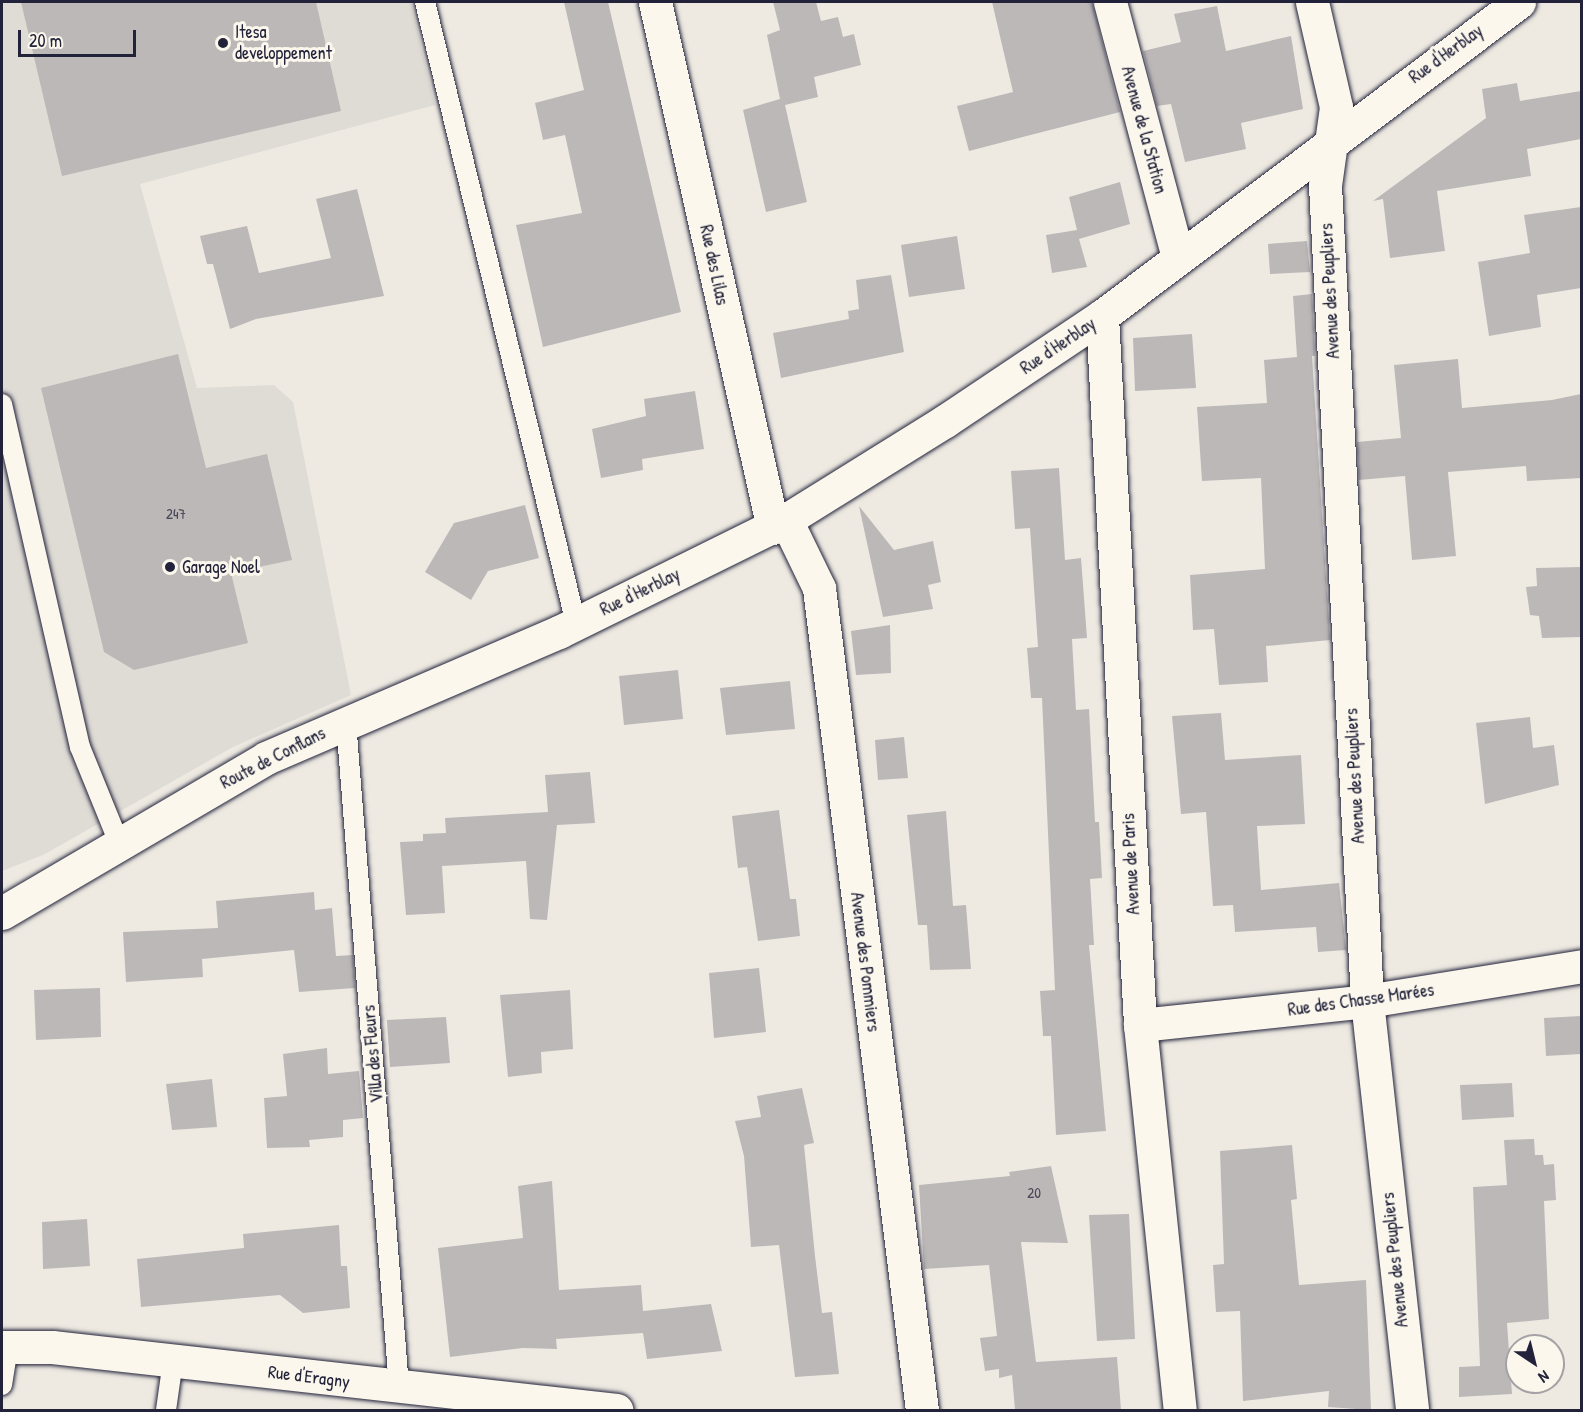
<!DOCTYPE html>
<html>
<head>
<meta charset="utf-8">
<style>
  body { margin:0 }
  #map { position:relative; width:1583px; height:1412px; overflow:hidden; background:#eeeae2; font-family:"Patrick Hand",sans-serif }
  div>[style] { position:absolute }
  .built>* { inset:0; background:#dfdbd5 }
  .building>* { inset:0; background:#bcb8b8 }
  .roads { filter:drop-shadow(0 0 2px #22223b) drop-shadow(0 0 2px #22223b) }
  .lane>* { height:20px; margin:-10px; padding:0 10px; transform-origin:10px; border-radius:10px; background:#fbf7ec }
  .street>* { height:33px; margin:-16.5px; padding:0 16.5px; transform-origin:16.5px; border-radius:16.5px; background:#fbf7ec }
  .secondary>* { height:33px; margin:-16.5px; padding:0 16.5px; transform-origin:16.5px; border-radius:16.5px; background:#fbf7ec }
  .dots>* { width:16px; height:16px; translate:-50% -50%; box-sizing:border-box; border:3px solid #fbf7ec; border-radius:50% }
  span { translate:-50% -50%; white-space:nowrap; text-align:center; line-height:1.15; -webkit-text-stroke:6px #fbf7ec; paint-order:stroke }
  .number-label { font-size:15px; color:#48485a }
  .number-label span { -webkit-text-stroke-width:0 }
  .poi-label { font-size:18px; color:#22223b }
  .left { translate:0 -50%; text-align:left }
  .street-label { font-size:18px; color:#22223b }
  .frame { position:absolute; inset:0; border:3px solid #22223b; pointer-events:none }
  .north { position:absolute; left:1505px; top:1334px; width:60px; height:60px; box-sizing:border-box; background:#fbf7ec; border:2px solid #a4a2a5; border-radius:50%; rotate:145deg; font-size:16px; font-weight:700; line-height:24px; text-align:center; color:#22223b }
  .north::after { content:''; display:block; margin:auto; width:21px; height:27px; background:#22223b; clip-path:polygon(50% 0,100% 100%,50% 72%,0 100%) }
  .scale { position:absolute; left:18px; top:30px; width:118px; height:27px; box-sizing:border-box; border:3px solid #22223b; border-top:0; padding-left:8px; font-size:18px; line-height:21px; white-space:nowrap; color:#22223b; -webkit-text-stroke:4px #fbf7ec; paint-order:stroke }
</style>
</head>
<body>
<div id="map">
  <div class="built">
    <i style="clip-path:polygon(2px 2px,411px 2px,435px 105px,140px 184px,197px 388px,274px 385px,293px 402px,351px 695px,233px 747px,45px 854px,2px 871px)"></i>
  </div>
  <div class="building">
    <i style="clip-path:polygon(21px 2px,316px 2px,341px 111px,62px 176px)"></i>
    <i style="clip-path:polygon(564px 2px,608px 2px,681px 312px,543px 347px,516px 225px,582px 213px,565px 135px,543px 140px,535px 103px,584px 90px)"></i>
    <i style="clip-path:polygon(773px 2px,816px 2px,821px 21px,838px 17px,843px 37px,854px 34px,861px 65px,814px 77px,818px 97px,785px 105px,807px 202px,766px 212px,743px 110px,780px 99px,767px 35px,780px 30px)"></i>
    <i style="clip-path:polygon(992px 2px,1092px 2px,1120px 112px,969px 151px,957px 106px,1013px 92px)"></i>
    <i style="clip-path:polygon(1217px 6px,1226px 51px,1291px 36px,1303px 109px,1241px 123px,1246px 149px,1185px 162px,1171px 104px,1157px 106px,1143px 51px,1181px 42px,1174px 14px)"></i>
    <i style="clip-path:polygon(1517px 83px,1520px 101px,1581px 91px,1581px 139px,1527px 149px,1531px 176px,1437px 191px,1445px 251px,1390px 258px,1383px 199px,1373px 201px,1486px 118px,1482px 89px)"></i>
    <i style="clip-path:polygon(1120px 182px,1130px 224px,1079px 239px,1087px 267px,1052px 273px,1046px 235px,1077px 230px,1069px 197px)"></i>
    <i style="clip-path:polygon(357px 189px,384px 296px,256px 319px,230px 329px,213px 264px,207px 264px,200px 236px,247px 226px,259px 273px,331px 258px,316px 199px)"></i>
    <i style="clip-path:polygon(1581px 207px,1581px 288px,1537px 295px,1541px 327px,1489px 336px,1478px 262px,1530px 253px,1524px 215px)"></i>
    <i style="clip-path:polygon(957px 236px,965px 289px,909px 297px,901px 245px)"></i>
    <i style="clip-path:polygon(1307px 241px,1310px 272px,1270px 274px,1268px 244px)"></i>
    <i style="clip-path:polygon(891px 275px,904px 352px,781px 378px,773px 333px,849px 319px,848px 311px,859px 309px,856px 280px)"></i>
    <i style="clip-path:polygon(1312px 294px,1315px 356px,1312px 356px,1330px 640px,1266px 646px,1268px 682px,1219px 685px,1214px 629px,1193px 630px,1190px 575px,1265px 569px,1261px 478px,1202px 481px,1197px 407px,1267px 403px,1264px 360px,1297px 357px,1293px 296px)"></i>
    <i style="clip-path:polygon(1192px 334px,1196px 388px,1135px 391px,1133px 338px)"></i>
    <i style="clip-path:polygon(178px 354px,206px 468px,267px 454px,292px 560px,231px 573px,248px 643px,134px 670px,104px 652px,41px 388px)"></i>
    <i style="clip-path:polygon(1458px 359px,1462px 408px,1552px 400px,1581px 394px,1581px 478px,1527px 481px,1526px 466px,1448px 472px,1456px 556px,1412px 560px,1405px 476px,1359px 480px,1357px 442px,1401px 438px,1394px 365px)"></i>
    <i style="clip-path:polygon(695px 391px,704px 449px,642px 459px,643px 470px,601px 478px,592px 429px,646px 416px,644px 399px)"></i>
    <i style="clip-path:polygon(1059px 468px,1065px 560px,1081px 558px,1087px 638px,1072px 639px,1076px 710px,1089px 709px,1095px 822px,1099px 822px,1102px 878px,1090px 879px,1094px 945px,1089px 945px,1106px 1131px,1056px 1135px,1051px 1036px,1043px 1036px,1040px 991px,1055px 990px,1042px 698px,1031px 698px,1027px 648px,1038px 647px,1030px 528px,1015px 529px,1011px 471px)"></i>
    <i style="clip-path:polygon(525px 505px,539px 558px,488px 571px,471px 600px,425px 572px,454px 523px)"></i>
    <i style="clip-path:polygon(859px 506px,894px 550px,933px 541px,941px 582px,928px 585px,933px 609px,883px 617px)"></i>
    <i style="clip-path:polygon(1581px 567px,1581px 637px,1542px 638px,1539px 616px,1530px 615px,1526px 587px,1537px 586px,1536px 568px)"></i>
    <i style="clip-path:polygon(890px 625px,891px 673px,856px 675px,851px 631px)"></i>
    <i style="clip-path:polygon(678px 670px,683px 719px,624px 725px,619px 676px)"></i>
    <i style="clip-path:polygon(790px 681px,795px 729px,726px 735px,720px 688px)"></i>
    <i style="clip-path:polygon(1221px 713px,1225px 760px,1301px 755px,1305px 824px,1257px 826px,1261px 890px,1339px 883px,1346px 950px,1318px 952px,1316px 927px,1235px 932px,1233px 905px,1213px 906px,1206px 812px,1181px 814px,1172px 716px)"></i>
    <i style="clip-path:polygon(1530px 717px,1533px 748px,1554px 745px,1559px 785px,1485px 804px,1476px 723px)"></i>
    <i style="clip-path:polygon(904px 737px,908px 778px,878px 780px,875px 740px)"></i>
    <i style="clip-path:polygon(590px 772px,595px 823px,557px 825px,547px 920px,530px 919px,526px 861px,442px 866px,445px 913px,406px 915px,400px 842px,423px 841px,423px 834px,446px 833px,445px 818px,548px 812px,545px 775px)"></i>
    <i style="clip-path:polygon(779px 810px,790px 899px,796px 899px,800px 936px,758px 941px,747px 867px,738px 868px,732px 816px)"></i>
    <i style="clip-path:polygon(946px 811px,953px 906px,966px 905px,971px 969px,930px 970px,927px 925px,918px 925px,907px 815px)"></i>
    <i style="clip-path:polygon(314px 892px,315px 910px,332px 908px,336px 956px,353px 955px,355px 988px,299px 992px,294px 950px,202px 959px,203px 977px,126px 982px,123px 932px,218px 928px,216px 901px)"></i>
    <i style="clip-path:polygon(759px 968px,766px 1032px,714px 1038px,709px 973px)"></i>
    <i style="clip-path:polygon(100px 988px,101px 1037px,36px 1040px,34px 990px)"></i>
    <i style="clip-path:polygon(570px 990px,573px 1049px,541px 1052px,542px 1073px,508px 1077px,500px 995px)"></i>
    <i style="clip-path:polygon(1581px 1016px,1581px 1054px,1546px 1056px,1544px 1018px)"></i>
    <i style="clip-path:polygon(446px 1017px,450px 1063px,390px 1067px,387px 1020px)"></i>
    <i style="clip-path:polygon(327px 1048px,328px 1074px,359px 1071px,363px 1118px,343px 1120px,343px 1137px,309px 1140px,310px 1147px,267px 1148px,264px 1098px,287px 1096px,283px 1054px)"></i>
    <i style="clip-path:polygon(212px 1079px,217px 1127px,172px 1130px,166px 1084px)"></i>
    <i style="clip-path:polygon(1512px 1083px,1514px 1117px,1462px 1120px,1460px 1085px)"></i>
    <i style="clip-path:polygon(802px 1088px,814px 1143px,804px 1145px,815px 1256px,822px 1313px,832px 1312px,839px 1374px,795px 1377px,779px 1245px,751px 1247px,744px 1156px,735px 1121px,761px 1117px,757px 1096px)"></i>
    <i style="clip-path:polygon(1534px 1139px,1535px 1155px,1543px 1155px,1544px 1165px,1554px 1164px,1556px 1200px,1544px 1201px,1549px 1319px,1507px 1323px,1512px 1394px,1459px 1397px,1459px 1367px,1480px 1366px,1473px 1187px,1507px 1185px,1504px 1140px)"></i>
    <i style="clip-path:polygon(1292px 1145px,1297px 1199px,1291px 1200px,1299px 1285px,1366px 1280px,1371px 1410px,1328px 1407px,1329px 1391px,1243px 1401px,1240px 1311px,1216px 1312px,1213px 1265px,1224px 1264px,1220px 1151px)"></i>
    <i style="clip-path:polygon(1051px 1166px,1068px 1243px,1021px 1242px,1036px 1362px,1117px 1357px,1121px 1410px,1015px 1410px,1012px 1375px,999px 1378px,999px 1369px,985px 1371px,980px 1338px,997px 1336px,989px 1265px,924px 1269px,919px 1185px,1010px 1176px,1009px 1172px)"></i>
    <i style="clip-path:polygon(552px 1181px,559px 1290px,641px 1285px,643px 1311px,711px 1304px,722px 1351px,647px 1359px,643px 1333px,556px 1339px,557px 1349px,523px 1348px,450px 1357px,438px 1248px,523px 1238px,518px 1186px)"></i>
    <i style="clip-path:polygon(1129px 1214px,1135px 1339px,1097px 1341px,1089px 1215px)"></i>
    <i style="clip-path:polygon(87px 1219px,90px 1266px,43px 1269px,42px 1222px)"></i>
    <i style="clip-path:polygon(339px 1225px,341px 1266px,347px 1266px,350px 1308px,303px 1313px,280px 1295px,141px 1307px,137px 1259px,244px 1248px,243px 1234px)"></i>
  </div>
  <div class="roads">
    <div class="lane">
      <i style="left:425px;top:2px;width:640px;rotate:76.35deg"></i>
      <i style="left:2px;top:404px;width:352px;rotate:77.2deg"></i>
      <i style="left:80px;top:747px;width:104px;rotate:67.9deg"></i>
      <i style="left:346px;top:722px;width:667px;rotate:85.44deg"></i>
      <i style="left:2px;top:1385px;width:39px;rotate:-81deg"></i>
      <i style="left:166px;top:1410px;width:49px;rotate:-81.9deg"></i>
    </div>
    <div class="street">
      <i style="left:655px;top:2px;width:539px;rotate:77.36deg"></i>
      <i style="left:1110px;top:2px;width:265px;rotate:75.1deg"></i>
      <i style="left:1312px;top:2px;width:108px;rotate:77.1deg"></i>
      <i style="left:1336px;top:107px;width:79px;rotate:98deg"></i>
      <i style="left:1325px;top:185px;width:817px;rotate:87.05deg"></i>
      <i style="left:1367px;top:1001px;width:411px;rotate:83.7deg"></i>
      <i style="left:1102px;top:316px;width:710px;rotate:86.93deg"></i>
      <i style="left:1140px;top:1025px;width:387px;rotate:84.1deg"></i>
      <i style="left:786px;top:520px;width:76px;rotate:64.1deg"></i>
      <i style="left:819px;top:588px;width:828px;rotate:82.86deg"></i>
      <i style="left:1140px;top:1025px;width:228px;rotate:-6deg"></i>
      <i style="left:1367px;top:1001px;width:218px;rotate:-9.2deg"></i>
    </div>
    <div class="secondary">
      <i style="left:2px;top:913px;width:306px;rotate:-30.4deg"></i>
      <i style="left:266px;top:758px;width:319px;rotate:-23.3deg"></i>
      <i style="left:559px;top:632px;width:253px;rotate:-26.3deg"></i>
      <i style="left:786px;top:520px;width:187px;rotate:-31.9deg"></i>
      <i style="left:945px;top:421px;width:189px;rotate:-33.8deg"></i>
      <i style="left:1102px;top:316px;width:522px;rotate:-36.98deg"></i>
      <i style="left:2px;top:1347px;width:50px"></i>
      <i style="left:52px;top:1347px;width:568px;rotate:6.37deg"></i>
    </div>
  </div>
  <div class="dots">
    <i style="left:223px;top:43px;background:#22223b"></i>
    <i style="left:170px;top:567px;background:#22223b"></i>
  </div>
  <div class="number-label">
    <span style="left:176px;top:514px">247</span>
    <span style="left:1034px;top:1193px">20</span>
  </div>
  <div class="poi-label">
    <span class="left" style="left:235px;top:43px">Itesa<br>developpement</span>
    <span class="left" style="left:182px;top:567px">Garage Noel</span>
  </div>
  <div class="street-label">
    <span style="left:1446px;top:54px;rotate:-36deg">Rue d'Herblay</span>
    <span style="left:1144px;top:130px;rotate:75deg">Avenue de la Station</span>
    <span style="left:714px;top:265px;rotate:78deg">Rue des Lilas</span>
    <span style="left:1330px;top:291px;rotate:-93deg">Avenue des Peupliers</span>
    <span style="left:1058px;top:346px;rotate:-34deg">Rue d'Herblay</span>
    <span style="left:640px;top:592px;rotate:-26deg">Rue d'Herblay</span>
    <span style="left:273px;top:758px;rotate:-27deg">Route de Conflans</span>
    <span style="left:1355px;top:776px;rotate:-93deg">Avenue des Peupliers</span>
    <span style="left:1131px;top:864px;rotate:-93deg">Avenue de Paris</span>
    <span style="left:865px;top:962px;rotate:83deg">Avenue des Pommiers</span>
    <span style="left:1361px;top:1000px;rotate:-8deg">Rue des Chasse Marées</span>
    <span style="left:373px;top:1054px;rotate:-95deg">Villa des Fleurs</span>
    <span style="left:1395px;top:1260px;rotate:-96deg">Avenue des Peupliers</span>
    <span style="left:309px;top:1377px;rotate:7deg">Rue d'Eragny</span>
  </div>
  <div class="frame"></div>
  <div class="north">N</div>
  <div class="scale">20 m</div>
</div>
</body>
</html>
